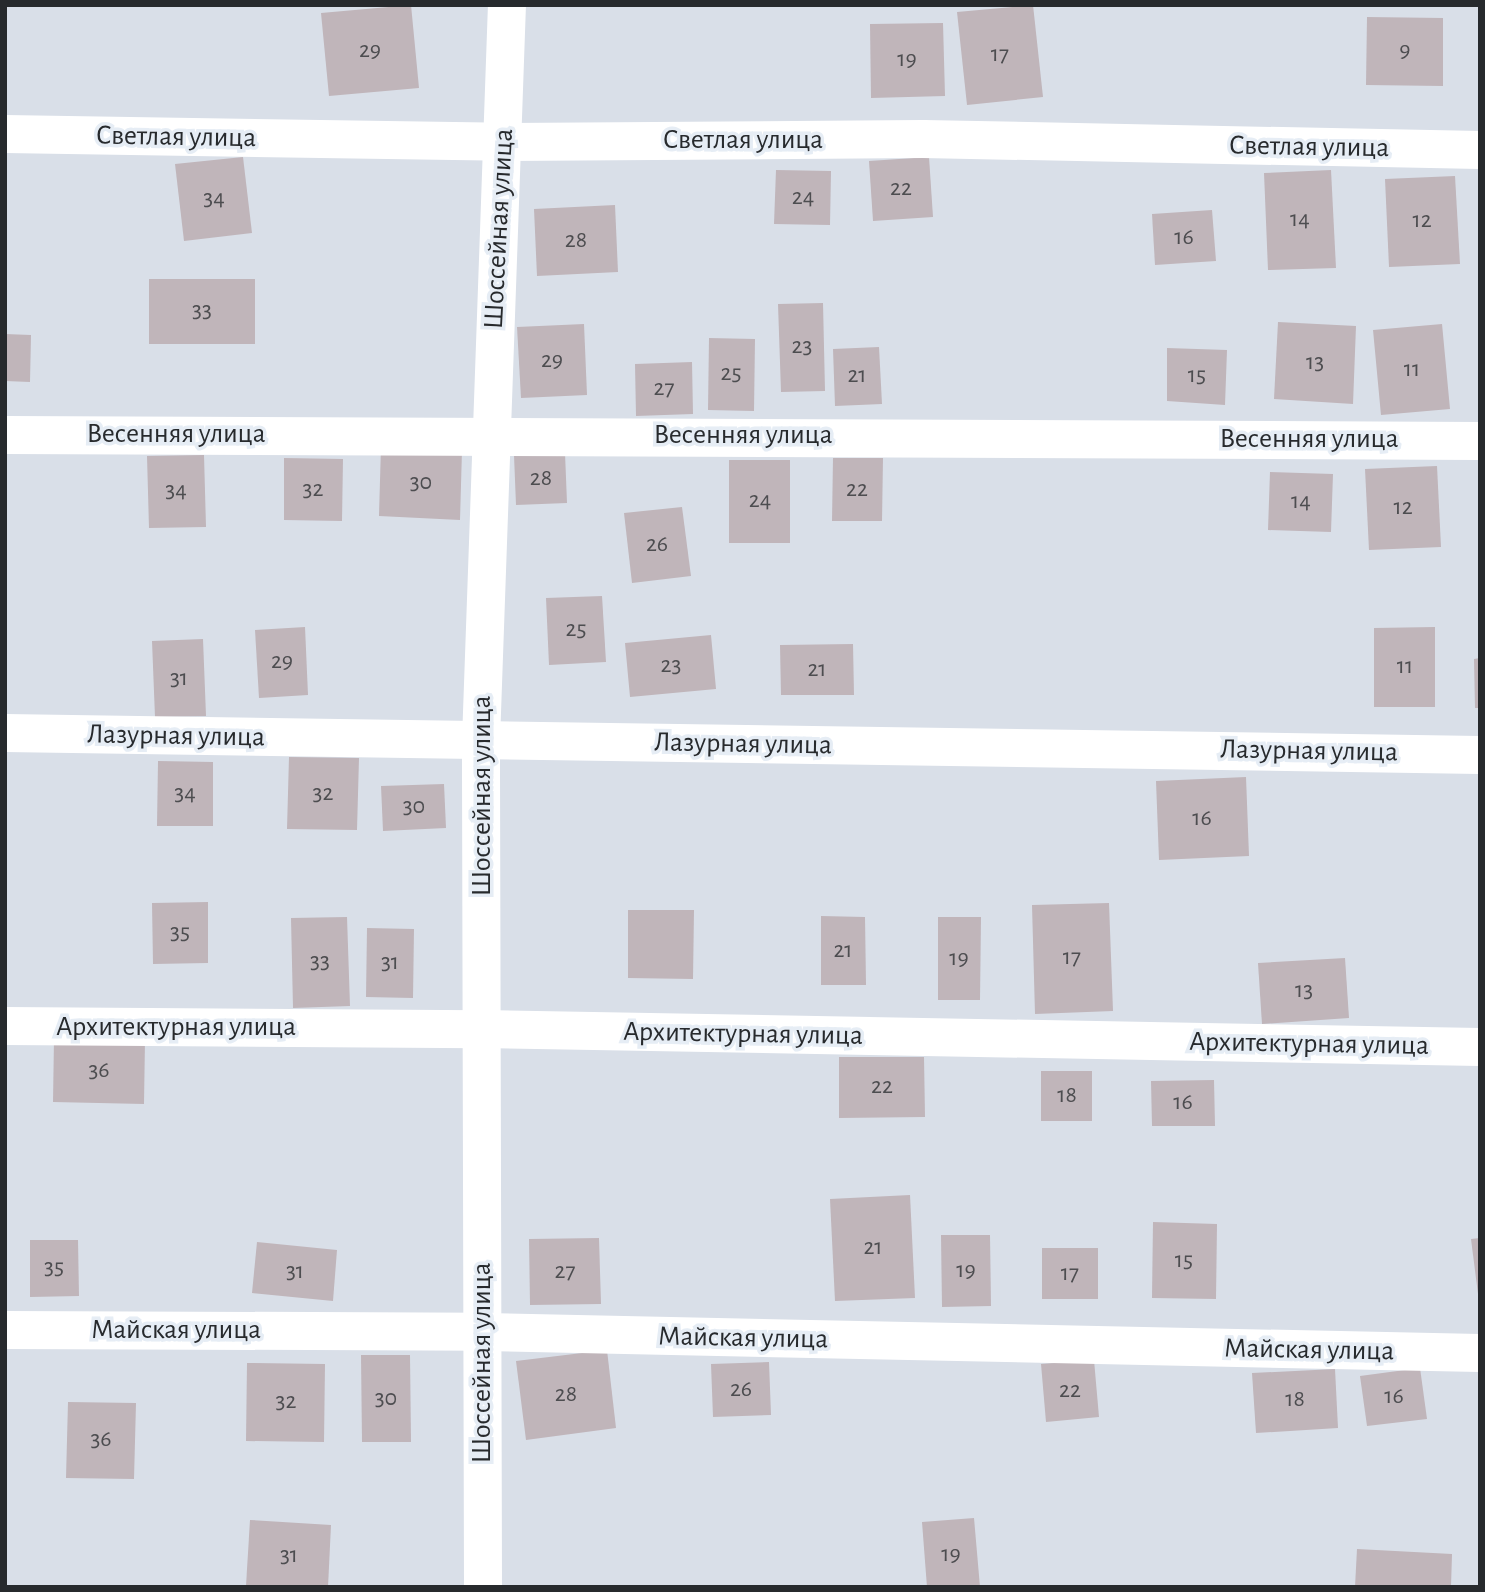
<!DOCTYPE html>
<html>
<head>
<meta charset="utf-8">
<style>
  body { margin:0 }
  #map { position:relative; width:1485px; height:1592px; overflow:hidden; background:#d9dfe8; font-family:"Alegreya Sans",sans-serif }
  div>[style] { position:absolute }
  .building>* { inset:0; background:#c0b5ba }
  .minor>* { height:38px; margin:-19px; padding:0 19px; transform-origin:19px; border-radius:19px; background:#fff }
  span { translate:-50% -50%; white-space:nowrap; text-align:center; line-height:1.15; -webkit-text-stroke:7px #e6edf5; paint-order:stroke }
  .number-label { font-size:24px; color:#4d4d50 }
  .number-label span { -webkit-text-stroke-width:0 }
  .street-label { font-size:28px; color:#272a2d }
  .frame { position:absolute; inset:0; border:7px solid #272a2d; pointer-events:none }
</style>
</head>
<body>
<div id="map">
  <div class="building">
    <i style="clip-path:polygon(411px 5px,419px 88px,329px 96px,321px 13px)"></i>
    <i style="clip-path:polygon(1033px 5px,1043px 97px,967px 105px,957px 12px)"></i>
    <i style="clip-path:polygon(1367px 17px,1443px 18px,1443px 86px,1366px 85px)"></i>
    <i style="clip-path:polygon(943px 23px,945px 96px,871px 98px,870px 24px)"></i>
    <i style="clip-path:polygon(243px 157px,252px 233px,184px 241px,175px 164px)"></i>
    <i style="clip-path:polygon(929px 157px,933px 217px,873px 221px,869px 161px)"></i>
    <i style="clip-path:polygon(776px 170px,831px 171px,830px 225px,774px 224px)"></i>
    <i style="clip-path:polygon(1331px 170px,1336px 268px,1268px 270px,1264px 173px)"></i>
    <i style="clip-path:polygon(1455px 176px,1460px 264px,1389px 267px,1385px 179px)"></i>
    <i style="clip-path:polygon(615px 205px,618px 272px,537px 276px,534px 209px)"></i>
    <i style="clip-path:polygon(1212px 210px,1216px 261px,1155px 265px,1152px 214px)"></i>
    <i style="clip-path:polygon(149px 279px,255px 279px,255px 344px,149px 344px)"></i>
    <i style="clip-path:polygon(823px 303px,825px 391px,781px 392px,778px 304px)"></i>
    <i style="clip-path:polygon(1278px 322px,1356px 326px,1353px 404px,1274px 399px)"></i>
    <i style="clip-path:polygon(584px 324px,587px 395px,521px 398px,517px 327px)"></i>
    <i style="clip-path:polygon(1442px 324px,1450px 409px,1381px 415px,1373px 330px)"></i>
    <i style="clip-path:polygon(5px 334px,31px 335px,30px 382px,5px 381px)"></i>
    <i style="clip-path:polygon(709px 338px,755px 339px,754px 411px,708px 410px)"></i>
    <i style="clip-path:polygon(879px 347px,882px 404px,835px 406px,833px 349px)"></i>
    <i style="clip-path:polygon(1167px 348px,1227px 350px,1225px 405px,1167px 401px)"></i>
    <i style="clip-path:polygon(692px 362px,693px 414px,636px 416px,635px 364px)"></i>
    <i style="clip-path:polygon(381px 446px,462px 450px,460px 520px,379px 516px)"></i>
    <i style="clip-path:polygon(565px 453px,567px 503px,516px 505px,514px 455px)"></i>
    <i style="clip-path:polygon(204px 455px,206px 527px,149px 528px,147px 456px)"></i>
    <i style="clip-path:polygon(284px 458px,343px 459px,342px 521px,284px 520px)"></i>
    <i style="clip-path:polygon(833px 458px,883px 458px,882px 521px,832px 521px)"></i>
    <i style="clip-path:polygon(729px 460px,790px 460px,790px 543px,729px 543px)"></i>
    <i style="clip-path:polygon(1437px 466px,1441px 547px,1369px 550px,1365px 469px)"></i>
    <i style="clip-path:polygon(1270px 472px,1333px 474px,1331px 532px,1268px 530px)"></i>
    <i style="clip-path:polygon(682px 507px,691px 576px,632px 583px,624px 513px)"></i>
    <i style="clip-path:polygon(602px 596px,606px 662px,549px 665px,546px 598px)"></i>
    <i style="clip-path:polygon(305px 627px,308px 695px,259px 698px,255px 630px)"></i>
    <i style="clip-path:polygon(1435px 627px,1435px 707px,1374px 707px,1374px 628px)"></i>
    <i style="clip-path:polygon(711px 635px,716px 689px,630px 697px,625px 643px)"></i>
    <i style="clip-path:polygon(203px 639px,206px 716px,155px 717px,152px 641px)"></i>
    <i style="clip-path:polygon(853px 644px,854px 695px,781px 695px,780px 645px)"></i>
    <i style="clip-path:polygon(1480px 658px,1480px 708px,1475px 708px,1474px 659px)"></i>
    <i style="clip-path:polygon(289px 757px,359px 758px,357px 830px,287px 829px)"></i>
    <i style="clip-path:polygon(158px 761px,213px 762px,213px 826px,157px 826px)"></i>
    <i style="clip-path:polygon(1246px 777px,1249px 856px,1159px 860px,1156px 781px)"></i>
    <i style="clip-path:polygon(444px 784px,446px 828px,383px 831px,381px 786px)"></i>
    <i style="clip-path:polygon(208px 902px,208px 963px,153px 964px,152px 903px)"></i>
    <i style="clip-path:polygon(1109px 903px,1113px 1011px,1035px 1014px,1032px 905px)"></i>
    <i style="clip-path:polygon(628px 910px,694px 910px,693px 979px,628px 978px)"></i>
    <i style="clip-path:polygon(821px 916px,865px 917px,866px 985px,821px 985px)"></i>
    <i style="clip-path:polygon(347px 917px,350px 1006px,293px 1008px,291px 918px)"></i>
    <i style="clip-path:polygon(938px 917px,981px 917px,980px 1000px,938px 1000px)"></i>
    <i style="clip-path:polygon(367px 928px,414px 929px,413px 998px,366px 997px)"></i>
    <i style="clip-path:polygon(1345px 958px,1349px 1018px,1262px 1024px,1258px 963px)"></i>
    <i style="clip-path:polygon(54px 1038px,145px 1039px,144px 1104px,53px 1102px)"></i>
    <i style="clip-path:polygon(839px 1057px,924px 1057px,925px 1117px,839px 1118px)"></i>
    <i style="clip-path:polygon(1041px 1071px,1092px 1071px,1092px 1121px,1041px 1121px)"></i>
    <i style="clip-path:polygon(1214px 1080px,1215px 1126px,1152px 1126px,1151px 1081px)"></i>
    <i style="clip-path:polygon(910px 1195px,915px 1298px,835px 1301px,830px 1199px)"></i>
    <i style="clip-path:polygon(1153px 1222px,1217px 1224px,1216px 1299px,1152px 1298px)"></i>
    <i style="clip-path:polygon(941px 1235px,990px 1235px,991px 1306px,942px 1307px)"></i>
    <i style="clip-path:polygon(599px 1238px,601px 1304px,530px 1305px,529px 1239px)"></i>
    <i style="clip-path:polygon(1480px 1238px,1480px 1294px,1478px 1294px,1471px 1239px)"></i>
    <i style="clip-path:polygon(30px 1240px,78px 1240px,79px 1296px,30px 1297px)"></i>
    <i style="clip-path:polygon(257px 1242px,337px 1250px,333px 1301px,252px 1293px)"></i>
    <i style="clip-path:polygon(1042px 1248px,1098px 1248px,1098px 1299px,1042px 1299px)"></i>
    <i style="clip-path:polygon(607px 1350px,616px 1428px,526px 1440px,516px 1361px)"></i>
    <i style="clip-path:polygon(361px 1355px,410px 1355px,411px 1442px,362px 1442px)"></i>
    <i style="clip-path:polygon(1094px 1360px,1099px 1417px,1046px 1422px,1041px 1364px)"></i>
    <i style="clip-path:polygon(769px 1362px,771px 1415px,713px 1417px,711px 1364px)"></i>
    <i style="clip-path:polygon(247px 1363px,325px 1364px,324px 1442px,246px 1441px)"></i>
    <i style="clip-path:polygon(1420px 1368px,1427px 1419px,1367px 1426px,1360px 1376px)"></i>
    <i style="clip-path:polygon(1335px 1369px,1338px 1428px,1256px 1433px,1252px 1373px)"></i>
    <i style="clip-path:polygon(68px 1402px,136px 1403px,134px 1479px,66px 1478px)"></i>
    <i style="clip-path:polygon(974px 1518px,980px 1587px,927px 1587px,922px 1522px)"></i>
    <i style="clip-path:polygon(250px 1520px,331px 1525px,328px 1587px,246px 1586px)"></i>
    <i style="clip-path:polygon(1357px 1549px,1452px 1554px,1451px 1587px,1355px 1587px)"></i>
  </div>
  <div class="minor">
    <i style="left:5px;top:134px;width:499px;rotate:0.9deg"></i>
    <i style="left:504px;top:142px;width:419px;rotate:-0.4deg"></i>
    <i style="left:923px;top:139px;width:557px;rotate:1.13deg"></i>
    <i style="left:5px;top:435px;width:1475px;rotate:0.23deg"></i>
    <i style="left:5px;top:733px;width:1475px;rotate:0.85deg"></i>
    <i style="left:5px;top:1026px;width:476px;rotate:0.4deg"></i>
    <i style="left:481px;top:1029px;width:999px;rotate:1.03deg"></i>
    <i style="left:5px;top:1330px;width:478px;rotate:0.2deg"></i>
    <i style="left:483px;top:1332px;width:997px;rotate:1.21deg"></i>
    <i style="left:483px;top:1587px;width:846px;rotate:-90.14deg"></i>
    <i style="left:481px;top:741px;width:736px;rotate:-87.98deg"></i>
  </div>
  <div class="number-label">
    <span style="left:370px;top:51px">29</span>
    <span style="left:1405px;top:51px">9</span>
    <span style="left:1000px;top:55px">17</span>
    <span style="left:907px;top:60px">19</span>
    <span style="left:901px;top:189px">22</span>
    <span style="left:803px;top:198px">24</span>
    <span style="left:214px;top:199px">34</span>
    <span style="left:1300px;top:220px">14</span>
    <span style="left:1422px;top:221px">12</span>
    <span style="left:1184px;top:238px">16</span>
    <span style="left:576px;top:241px">28</span>
    <span style="left:202px;top:311px">33</span>
    <span style="left:802px;top:347px">23</span>
    <span style="left:552px;top:361px">29</span>
    <span style="left:1315px;top:363px">13</span>
    <span style="left:1412px;top:370px">11</span>
    <span style="left:731px;top:374px">25</span>
    <span style="left:857px;top:376px">21</span>
    <span style="left:1197px;top:376px">15</span>
    <span style="left:664px;top:389px">27</span>
    <span style="left:541px;top:479px">28</span>
    <span style="left:421px;top:483px">30</span>
    <span style="left:313px;top:490px">32</span>
    <span style="left:857px;top:490px">22</span>
    <span style="left:176px;top:491px">34</span>
    <span style="left:760px;top:501px">24</span>
    <span style="left:1301px;top:502px">14</span>
    <span style="left:1403px;top:508px">12</span>
    <span style="left:657px;top:545px">26</span>
    <span style="left:576px;top:630px">25</span>
    <span style="left:282px;top:662px">29</span>
    <span style="left:671px;top:666px">23</span>
    <span style="left:1405px;top:667px">11</span>
    <span style="left:817px;top:670px">21</span>
    <span style="left:179px;top:679px">31</span>
    <span style="left:185px;top:794px">34</span>
    <span style="left:323px;top:794px">32</span>
    <span style="left:414px;top:807px">30</span>
    <span style="left:1202px;top:819px">16</span>
    <span style="left:180px;top:933px">35</span>
    <span style="left:843px;top:951px">21</span>
    <span style="left:1072px;top:958px">17</span>
    <span style="left:959px;top:959px">19</span>
    <span style="left:320px;top:962px">33</span>
    <span style="left:390px;top:963px">31</span>
    <span style="left:1304px;top:991px">13</span>
    <span style="left:99px;top:1071px">36</span>
    <span style="left:882px;top:1087px">22</span>
    <span style="left:1067px;top:1096px">18</span>
    <span style="left:1183px;top:1103px">16</span>
    <span style="left:873px;top:1248px">21</span>
    <span style="left:1184px;top:1261px">15</span>
    <span style="left:54px;top:1268px">35</span>
    <span style="left:966px;top:1271px">19</span>
    <span style="left:295px;top:1272px">31</span>
    <span style="left:565px;top:1272px">27</span>
    <span style="left:1070px;top:1274px">17</span>
    <span style="left:741px;top:1390px">26</span>
    <span style="left:1070px;top:1391px">22</span>
    <span style="left:566px;top:1395px">28</span>
    <span style="left:1394px;top:1397px">16</span>
    <span style="left:386px;top:1399px">30</span>
    <span style="left:1295px;top:1400px">18</span>
    <span style="left:286px;top:1402px">32</span>
    <span style="left:101px;top:1440px">36</span>
    <span style="left:951px;top:1555px">19</span>
    <span style="left:289px;top:1556px">31</span>
  </div>
  <div class="street-label">
    <span style="left:176px;top:137px;rotate:1deg">Светлая улица</span>
    <span style="left:743px;top:140px">Светлая улица</span>
    <span style="left:1309px;top:147px;rotate:1deg">Светлая улица</span>
    <span style="left:499px;top:229px;rotate:-87deg">Шоссейная улица</span>
    <span style="left:176px;top:434px">Весенняя улица</span>
    <span style="left:743px;top:435px">Весенняя улица</span>
    <span style="left:1309px;top:439px">Весенняя улица</span>
    <span style="left:176px;top:736px;rotate:1deg">Лазурная улица</span>
    <span style="left:743px;top:744px;rotate:1deg">Лазурная улица</span>
    <span style="left:1309px;top:751px;rotate:1deg">Лазурная улица</span>
    <span style="left:482px;top:796px;rotate:-90deg">Шоссейная улица</span>
    <span style="left:176px;top:1027px">Архитектурная улица</span>
    <span style="left:743px;top:1034px;rotate:1deg">Архитектурная улица</span>
    <span style="left:1309px;top:1044px;rotate:1deg">Архитектурная улица</span>
    <span style="left:176px;top:1330px">Майская улица</span>
    <span style="left:743px;top:1338px;rotate:1deg">Майская улица</span>
    <span style="left:1309px;top:1350px;rotate:1deg">Майская улица</span>
    <span style="left:482px;top:1363px;rotate:-90deg">Шоссейная улица</span>
  </div>
  <div class="frame"></div>
</div>
</body>
</html>
